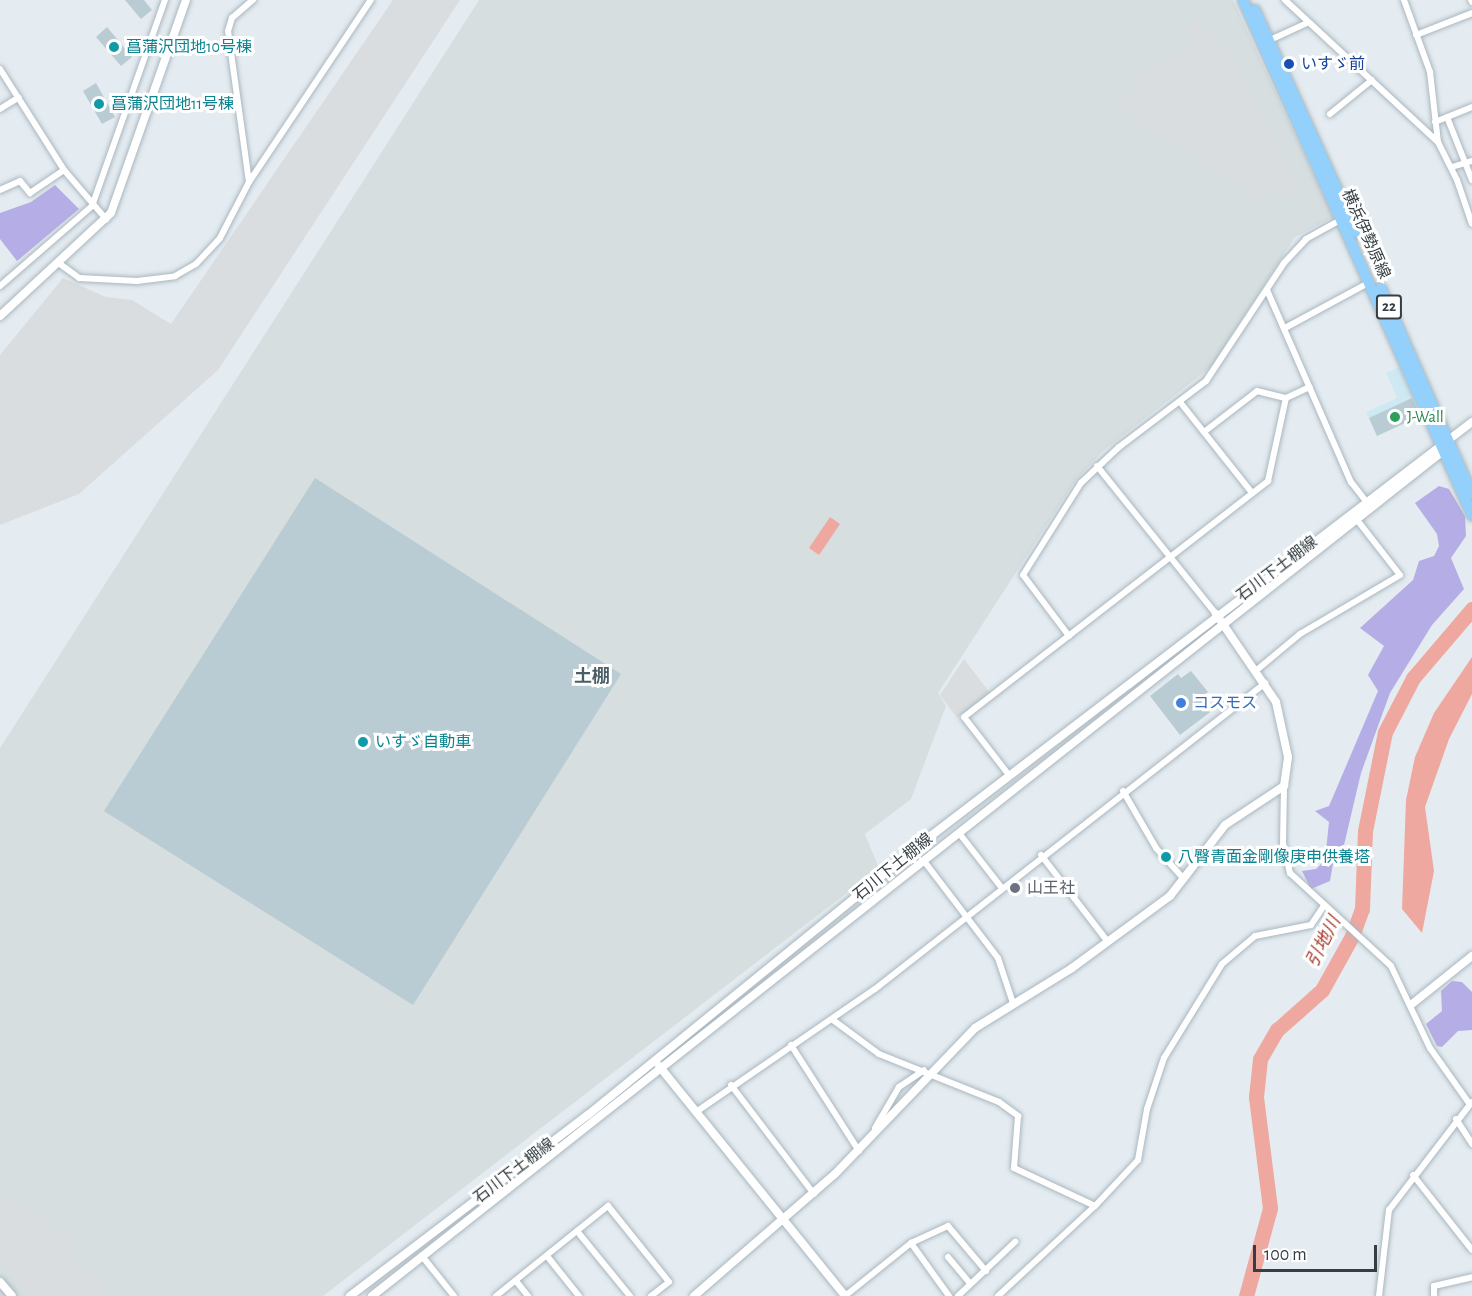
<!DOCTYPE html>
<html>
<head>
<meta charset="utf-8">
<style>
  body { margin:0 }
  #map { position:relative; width:1472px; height:1296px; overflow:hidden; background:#e4ecf1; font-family:"Alegreya Sans","Noto Sans JP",sans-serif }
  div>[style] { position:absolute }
  .commercial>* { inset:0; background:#cfe9f3 }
  .industrial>* { inset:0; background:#d6dee0 }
  .green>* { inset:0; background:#b5ade5 }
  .parking>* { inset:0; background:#d9dddf }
  .water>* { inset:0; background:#eea8a0 }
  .river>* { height:15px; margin:-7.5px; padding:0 7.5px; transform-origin:7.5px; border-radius:7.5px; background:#eea8a0 }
  .building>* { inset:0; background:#b9cbd3 }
  .roads { filter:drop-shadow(0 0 2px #aab7bf) drop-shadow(0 0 2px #aab7bf) }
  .minor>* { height:6px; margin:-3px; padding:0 3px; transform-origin:3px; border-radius:3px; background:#fff }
  .tertiary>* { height:8px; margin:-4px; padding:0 4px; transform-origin:4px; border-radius:4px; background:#fff }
  .primary>* { height:10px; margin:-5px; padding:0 5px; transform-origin:5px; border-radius:5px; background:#93d0fb }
  .dots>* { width:16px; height:16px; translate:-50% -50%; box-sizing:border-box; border:3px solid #fff; border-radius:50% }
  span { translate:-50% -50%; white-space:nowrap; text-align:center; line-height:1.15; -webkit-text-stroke:6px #fff; paint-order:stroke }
  .shield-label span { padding:2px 4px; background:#fff; border:2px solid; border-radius:4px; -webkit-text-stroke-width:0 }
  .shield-label { font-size:15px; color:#343e43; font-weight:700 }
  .culture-label { font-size:16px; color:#0d838f }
  .left { translate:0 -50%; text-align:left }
  .transit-label { font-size:16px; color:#164399 }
  .street-label { font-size:16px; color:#343e43 }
  .leisure-label { font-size:16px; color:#27864d }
  .shop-label { font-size:16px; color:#366cbe }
  .worship-label { font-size:16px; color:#5b616d }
  .neighbourhood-label { font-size:18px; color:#4b5e66; font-weight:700 }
  .water-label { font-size:18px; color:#ab3f31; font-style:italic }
  .scale { position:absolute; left:1253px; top:1245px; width:124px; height:27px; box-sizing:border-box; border:3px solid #343e43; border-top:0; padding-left:8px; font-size:18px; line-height:21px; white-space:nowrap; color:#343e43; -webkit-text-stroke:4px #fff; paint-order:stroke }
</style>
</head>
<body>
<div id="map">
  <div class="commercial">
    <i style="clip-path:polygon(1399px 367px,1422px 416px,1377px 436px,1366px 412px,1397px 398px,1386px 373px)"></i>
  </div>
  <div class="industrial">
    <i style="clip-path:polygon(479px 0,1233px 0,1333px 217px,1295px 237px,1211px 367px,1103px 451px,1075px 481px,938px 693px,946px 706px,911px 799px,865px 834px,879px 868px,323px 1296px,0 1296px,0 748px)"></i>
  </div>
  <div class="green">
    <i style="clip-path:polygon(55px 185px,79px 209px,17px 261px,0 239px,0 213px,31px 202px)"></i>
    <i style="clip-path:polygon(1439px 486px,1449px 489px,1465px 516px,1466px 536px,1451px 558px,1464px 589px,1432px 625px,1390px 693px,1361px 773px,1344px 845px,1335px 852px,1330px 881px,1311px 889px,1302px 871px,1316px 869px,1325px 860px,1329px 822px,1315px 811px,1329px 806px,1378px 691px,1368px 675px,1384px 646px,1360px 628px,1413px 580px,1419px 561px,1434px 556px,1439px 546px,1437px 534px,1415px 503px)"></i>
    <i style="clip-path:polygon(1452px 981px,1462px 982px,1472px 992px,1472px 1030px,1458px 1031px,1442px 1047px,1437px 1046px,1426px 1024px,1442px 1011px,1441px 991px)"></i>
  </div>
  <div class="parking">
    <i style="clip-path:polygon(393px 0,460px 0,218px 370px,79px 494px,0 525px,0 355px,63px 278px,106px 297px,132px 300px,171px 324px)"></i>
    <i style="clip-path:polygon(1197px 19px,1235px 61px,1297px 188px,1295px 194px,1285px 196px,1271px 187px,1262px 201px,1118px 108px,1144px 74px,1199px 44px,1186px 25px)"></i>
    <i style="clip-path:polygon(964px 659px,990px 693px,957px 718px,940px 695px)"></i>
    <i style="clip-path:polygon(0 1191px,72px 1240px,66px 1254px,105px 1285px,99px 1296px,31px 1296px,0 1258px)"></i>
  </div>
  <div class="water">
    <i style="clip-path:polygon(830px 517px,840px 524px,819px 555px,809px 548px)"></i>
    <i style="clip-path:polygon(1472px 657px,1472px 694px,1449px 739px,1425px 807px,1434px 871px,1422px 933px,1402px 909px,1406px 800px,1415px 757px,1434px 713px)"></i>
  </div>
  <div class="river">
    <i style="left:1246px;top:1296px;width:91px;rotate:-74.7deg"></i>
    <i style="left:1270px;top:1208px;width:112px;rotate:-97.2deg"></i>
    <i style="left:1256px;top:1097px;width:38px;rotate:-84deg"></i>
    <i style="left:1260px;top:1059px;width:34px;rotate:-60deg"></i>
    <i style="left:1277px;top:1030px;width:60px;rotate:-41.6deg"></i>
    <i style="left:1322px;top:990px;width:62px;rotate:-60.9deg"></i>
    <i style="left:1352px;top:936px;width:29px;rotate:-70deg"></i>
    <i style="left:1362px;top:909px;width:78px;rotate:-87.8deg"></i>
    <i style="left:1365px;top:831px;width:101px;rotate:-78.6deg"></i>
    <i style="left:1385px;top:732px;width:61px;rotate:-62.6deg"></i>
    <i style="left:1413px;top:678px;width:91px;rotate:-49.5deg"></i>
  </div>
  <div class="building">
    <i style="clip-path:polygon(125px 0,144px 0,152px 10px,141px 19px)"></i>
    <i style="clip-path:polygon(107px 27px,132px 57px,121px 66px,96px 37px)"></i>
    <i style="clip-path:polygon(96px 83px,115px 117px,102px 124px,83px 91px)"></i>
    <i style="clip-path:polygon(1412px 398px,1420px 416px,1377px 436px,1369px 418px)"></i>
    <i style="clip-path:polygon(315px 478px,621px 674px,413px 1005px,104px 811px)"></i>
    <i style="clip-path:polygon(1191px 671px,1208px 692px,1202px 696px,1213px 710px,1180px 735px,1150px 696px,1178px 674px,1181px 678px)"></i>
  </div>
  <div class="roads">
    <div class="minor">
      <i style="left:1285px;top:0;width:209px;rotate:42.9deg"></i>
      <i style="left:1438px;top:142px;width:42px;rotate:63.4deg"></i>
      <i style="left:1457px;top:180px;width:46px;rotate:71.2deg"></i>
      <i style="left:1404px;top:0;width:77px;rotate:70.1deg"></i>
      <i style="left:1430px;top:72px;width:70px;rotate:83.5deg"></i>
      <i style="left:1471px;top:0;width:2px;rotate:63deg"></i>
      <i style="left:1416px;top:35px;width:60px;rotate:-21.4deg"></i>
      <i style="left:1270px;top:40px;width:41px;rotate:-24.7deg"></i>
      <i style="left:0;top:69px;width:120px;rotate:57.6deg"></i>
      <i style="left:64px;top:170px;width:65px;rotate:49.4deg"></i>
      <i style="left:0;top:109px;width:22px;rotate:-32deg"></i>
      <i style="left:1330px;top:114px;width:54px;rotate:-39deg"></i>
      <i style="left:1447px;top:117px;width:68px;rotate:68.4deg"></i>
      <i style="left:1435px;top:122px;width:40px;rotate:-22deg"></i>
      <i style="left:1452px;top:167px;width:21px;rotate:-17deg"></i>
      <i style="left:249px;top:182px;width:152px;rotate:-97.9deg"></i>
      <i style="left:228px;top:31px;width:14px;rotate:-73deg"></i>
      <i style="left:232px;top:18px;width:28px;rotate:-41deg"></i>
      <i style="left:0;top:190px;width:22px;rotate:-24deg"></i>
      <i style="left:20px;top:181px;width:16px;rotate:50deg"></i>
      <i style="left:30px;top:193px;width:41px;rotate:-34.1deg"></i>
      <i style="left:60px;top:264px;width:24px;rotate:36deg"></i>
      <i style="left:79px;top:278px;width:58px;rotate:3deg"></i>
      <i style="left:137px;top:281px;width:38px;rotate:-7deg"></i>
      <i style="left:175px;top:276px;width:24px;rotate:-30deg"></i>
      <i style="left:196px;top:264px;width:35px;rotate:-47deg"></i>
      <i style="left:220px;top:238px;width:63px;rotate:-62.6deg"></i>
      <i style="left:249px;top:182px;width:219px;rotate:-56.2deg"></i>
      <i style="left:0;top:286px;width:122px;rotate:-41deg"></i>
      <i style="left:92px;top:206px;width:219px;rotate:-70.5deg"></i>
      <i style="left:1267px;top:290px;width:210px;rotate:66.4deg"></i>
      <i style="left:1351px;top:482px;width:24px;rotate:52deg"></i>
      <i style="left:1285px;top:328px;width:97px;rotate:-28.4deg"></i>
      <i style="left:1180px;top:402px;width:116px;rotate:51.6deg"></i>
      <i style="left:1204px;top:432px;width:67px;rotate:-37.7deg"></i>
      <i style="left:1257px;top:391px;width:30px;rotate:14deg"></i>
      <i style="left:1097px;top:466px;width:190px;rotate:51.2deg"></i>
      <i style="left:1069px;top:636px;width:76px;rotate:-127deg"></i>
      <i style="left:1023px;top:575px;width:109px;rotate:-57.8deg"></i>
      <i style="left:1081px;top:483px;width:52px;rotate:-43.5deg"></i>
      <i style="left:1119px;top:447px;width:109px;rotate:-37.2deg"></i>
      <i style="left:1206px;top:381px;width:141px;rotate:-56.5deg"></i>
      <i style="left:1284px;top:263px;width:33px;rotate:-47deg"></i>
      <i style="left:1306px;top:239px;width:41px;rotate:-29.1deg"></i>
      <i style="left:1258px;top:669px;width:55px;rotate:-39.8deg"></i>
      <i style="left:1300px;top:634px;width:116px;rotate:-30.5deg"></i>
      <i style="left:1400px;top:575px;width:68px;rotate:-127.9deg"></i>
      <i style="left:1009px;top:775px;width:73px;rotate:-127.8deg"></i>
      <i style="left:964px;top:717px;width:385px;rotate:-37.8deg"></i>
      <i style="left:1268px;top:481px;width:85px;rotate:-77.8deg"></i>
      <i style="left:1286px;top:398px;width:26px;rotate:-25deg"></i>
      <i style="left:1284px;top:786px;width:57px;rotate:91deg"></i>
      <i style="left:1283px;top:843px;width:31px;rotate:77deg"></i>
      <i style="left:1290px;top:873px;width:137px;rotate:42.6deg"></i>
      <i style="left:1391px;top:966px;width:91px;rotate:64.6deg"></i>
      <i style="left:1430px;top:1048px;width:67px;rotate:54.7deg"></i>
      <i style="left:1123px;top:791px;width:66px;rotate:59.9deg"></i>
      <i style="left:1156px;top:848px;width:42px;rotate:47.9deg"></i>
      <i style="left:959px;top:833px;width:68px;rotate:52.1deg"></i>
      <i style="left:1041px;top:855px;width:110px;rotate:52.4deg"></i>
      <i style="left:924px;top:861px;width:122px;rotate:52.7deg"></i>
      <i style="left:998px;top:958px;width:47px;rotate:71.6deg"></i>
      <i style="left:833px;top:1020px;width:57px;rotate:36.5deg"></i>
      <i style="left:879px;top:1054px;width:129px;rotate:21.8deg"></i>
      <i style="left:999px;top:1102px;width:24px;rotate:36deg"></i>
      <i style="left:1018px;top:1116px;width:52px;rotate:94.4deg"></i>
      <i style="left:1014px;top:1168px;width:89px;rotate:25.1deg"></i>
      <i style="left:791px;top:1045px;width:126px;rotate:57.3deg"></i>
      <i style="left:731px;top:1085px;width:137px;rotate:52.7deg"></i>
      <i style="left:696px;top:1112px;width:217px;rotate:-34.5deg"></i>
      <i style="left:875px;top:989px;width:496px;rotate:-38.1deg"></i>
      <i style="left:1456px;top:1119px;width:30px;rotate:57deg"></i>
      <i style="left:875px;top:1128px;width:48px;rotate:-59.7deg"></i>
      <i style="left:899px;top:1087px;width:30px;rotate:-34deg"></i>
      <i style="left:1413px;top:1175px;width:95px;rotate:51.8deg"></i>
      <i style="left:577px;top:1231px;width:84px;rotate:50.8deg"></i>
      <i style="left:911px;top:1243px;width:41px;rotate:-24.7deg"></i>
      <i style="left:948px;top:1226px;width:59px;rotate:49.8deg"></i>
      <i style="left:422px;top:1256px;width:51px;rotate:51.3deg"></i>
      <i style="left:547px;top:1256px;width:51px;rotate:51.3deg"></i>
      <i style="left:948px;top:1257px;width:35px;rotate:50deg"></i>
      <i style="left:516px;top:1281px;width:19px;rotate:51deg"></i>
      <i style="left:496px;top:1296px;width:144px;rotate:-38.8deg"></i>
      <i style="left:608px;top:1206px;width:97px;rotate:51.2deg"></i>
      <i style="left:669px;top:1282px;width:23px;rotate:142deg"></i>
      <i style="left:845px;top:1296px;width:85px;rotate:-38.8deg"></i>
      <i style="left:911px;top:1243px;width:65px;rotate:54.4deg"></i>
      <i style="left:958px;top:1296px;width:79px;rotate:-43.5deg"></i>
      <i style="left:998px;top:1296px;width:132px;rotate:-42.9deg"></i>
      <i style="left:1095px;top:1206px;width:63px;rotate:-46.9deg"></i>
      <i style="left:1138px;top:1160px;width:52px;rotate:-80deg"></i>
      <i style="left:1147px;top:1109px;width:54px;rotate:-71.6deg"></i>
      <i style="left:1164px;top:1058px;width:110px;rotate:-58.3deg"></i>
      <i style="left:1222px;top:964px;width:43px;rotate:-40.3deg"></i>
      <i style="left:1255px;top:936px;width:57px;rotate:-11.1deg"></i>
      <i style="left:1311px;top:925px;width:22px;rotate:-56deg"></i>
      <i style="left:1379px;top:1296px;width:87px;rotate:-83.4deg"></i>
      <i style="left:1389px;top:1210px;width:136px;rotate:-52.5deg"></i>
      <i style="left:1434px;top:1296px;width:10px;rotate:-90deg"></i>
      <i style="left:1434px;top:1286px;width:39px;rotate:-13deg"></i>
    </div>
    <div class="tertiary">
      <i style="left:0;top:316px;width:151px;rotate:-42.9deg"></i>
      <i style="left:111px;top:213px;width:226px;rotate:-70.6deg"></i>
      <i style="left:1412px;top:1004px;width:77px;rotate:-38.7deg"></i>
      <i style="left:659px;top:1066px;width:296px;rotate:51deg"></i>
      <i style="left:0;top:1282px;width:18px;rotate:49deg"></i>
      <i style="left:350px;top:1296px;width:300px;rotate:-37.3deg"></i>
      <i style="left:589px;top:1114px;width:442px;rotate:-39.1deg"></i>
      <i style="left:932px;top:835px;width:680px;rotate:-37.41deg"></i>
      <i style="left:372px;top:1296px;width:1371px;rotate:-38.27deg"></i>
      <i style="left:694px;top:1296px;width:186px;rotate:-40.9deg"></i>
      <i style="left:835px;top:1174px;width:202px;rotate:-46.2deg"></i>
      <i style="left:975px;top:1028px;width:114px;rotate:-31.7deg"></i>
      <i style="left:1072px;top:968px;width:122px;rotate:-36.3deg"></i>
      <i style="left:1170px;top:896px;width:90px;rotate:-52.2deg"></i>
      <i style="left:1225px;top:825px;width:71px;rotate:-33.5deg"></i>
      <i style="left:1284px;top:786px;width:29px;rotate:-82deg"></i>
      <i style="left:1288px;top:757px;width:56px;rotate:-102.3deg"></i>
      <i style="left:1276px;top:702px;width:107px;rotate:-124.3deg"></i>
    </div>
    <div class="primary">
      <i style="left:1243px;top:0;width:564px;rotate:66.03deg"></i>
      <i style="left:1255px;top:10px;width:245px;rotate:65.4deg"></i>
      <i style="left:1381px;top:288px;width:225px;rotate:66.2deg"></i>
    </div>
  </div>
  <div class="dots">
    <i style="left:114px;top:47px;background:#0f9aa8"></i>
    <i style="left:1289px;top:64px;background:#1a4fb4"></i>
    <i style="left:99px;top:104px;background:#0f9aa8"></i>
    <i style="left:1395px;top:417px;background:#2e9e5b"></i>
    <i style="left:1181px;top:703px;background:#3f7fe0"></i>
    <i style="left:363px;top:742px;background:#0f9aa8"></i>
    <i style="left:1166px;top:857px;background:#0f9aa8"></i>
    <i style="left:1015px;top:888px;background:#6b7280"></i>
  </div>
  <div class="shield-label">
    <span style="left:1389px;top:307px">22</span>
  </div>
  <div class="culture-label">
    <span class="left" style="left:126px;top:47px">菖蒲沢団地10号棟</span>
    <span class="left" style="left:111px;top:104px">菖蒲沢団地11号棟</span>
    <span class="left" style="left:375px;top:742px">いすゞ自動車</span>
    <span class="left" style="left:1178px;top:857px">八臀青面金剛像庚申供養塔</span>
  </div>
  <div class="transit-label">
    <span class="left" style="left:1301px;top:64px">いすゞ前</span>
  </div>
  <div class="street-label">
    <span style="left:1366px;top:234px;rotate:66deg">横浜伊勢原線</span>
    <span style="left:1277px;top:569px;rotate:-37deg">石川下土棚線</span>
    <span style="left:893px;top:867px;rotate:-39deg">石川下土棚線</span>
    <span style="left:514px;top:1171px;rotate:-37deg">石川下土棚線</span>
  </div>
  <div class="leisure-label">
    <span class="left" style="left:1407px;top:417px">J-Wall</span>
  </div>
  <div class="shop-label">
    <span class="left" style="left:1193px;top:703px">コスモス</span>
  </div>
  <div class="worship-label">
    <span class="left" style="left:1027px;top:888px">山王社</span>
  </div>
  <div class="neighbourhood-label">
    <span style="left:592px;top:677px">土棚</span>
  </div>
  <div class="water-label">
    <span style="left:1324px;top:942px;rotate:-63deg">引地川</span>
  </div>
  <div class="scale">100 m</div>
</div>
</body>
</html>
